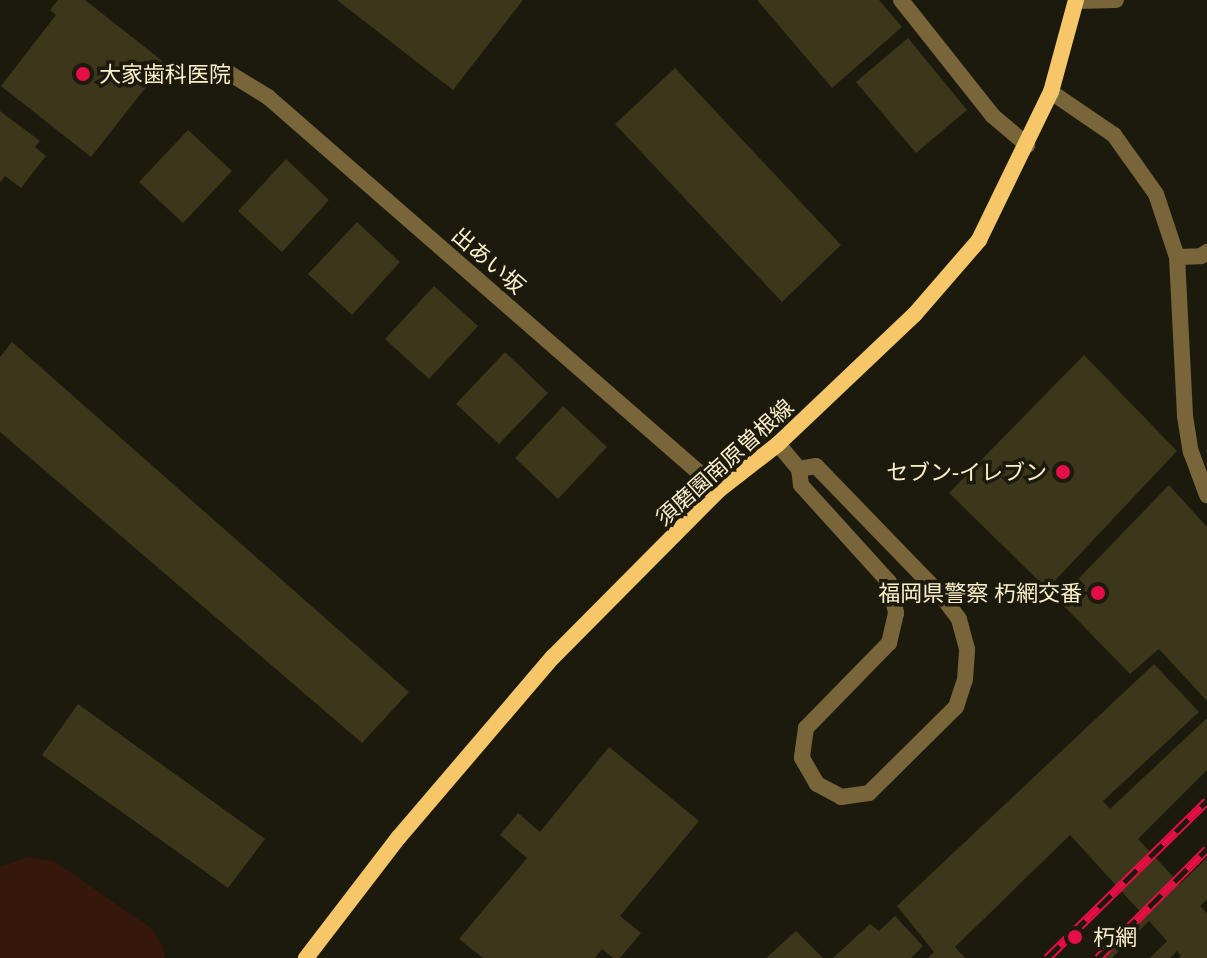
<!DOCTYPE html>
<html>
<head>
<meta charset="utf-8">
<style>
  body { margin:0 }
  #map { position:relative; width:1207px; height:958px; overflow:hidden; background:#1c190d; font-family:"Noto Sans","Noto Sans JP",sans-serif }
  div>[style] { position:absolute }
  .water>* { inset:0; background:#36170b }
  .building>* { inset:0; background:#3c371a }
  .service>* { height:16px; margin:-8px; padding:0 8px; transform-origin:8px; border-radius:8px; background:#78653a }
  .minor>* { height:16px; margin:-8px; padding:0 8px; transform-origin:8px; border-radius:8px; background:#78653a }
  .secondary>* { height:16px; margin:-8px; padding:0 8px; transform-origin:8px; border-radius:8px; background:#f6c768 }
  .rail>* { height:9px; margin-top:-4.5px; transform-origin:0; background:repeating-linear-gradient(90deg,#1c190d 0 18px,#e50e45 0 36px); box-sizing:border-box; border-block:2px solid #e50e45 }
  .dots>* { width:22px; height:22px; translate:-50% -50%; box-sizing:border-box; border:4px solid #1c190d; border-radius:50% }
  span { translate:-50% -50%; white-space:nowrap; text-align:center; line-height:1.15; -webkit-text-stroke:7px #1c190d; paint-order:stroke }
  .poi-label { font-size:22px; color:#fcf0cb }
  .left { translate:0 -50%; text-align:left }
  .right { translate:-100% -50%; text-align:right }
  .street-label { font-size:22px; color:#fcf0cb }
</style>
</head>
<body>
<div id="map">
  <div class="water">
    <i style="clip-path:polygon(28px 857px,54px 861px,151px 928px,163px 946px,165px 958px,0 958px,0 867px)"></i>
  </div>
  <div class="building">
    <i style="clip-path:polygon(58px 0,85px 0,165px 63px,91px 157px,1px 86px,56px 15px,50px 10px)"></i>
    <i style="clip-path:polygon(337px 0,523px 0,453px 90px)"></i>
    <i style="clip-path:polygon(757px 0,879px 0,902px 27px,832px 88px)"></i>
    <i style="clip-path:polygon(908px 38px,967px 110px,916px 153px,856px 82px)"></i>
    <i style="clip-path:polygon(675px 68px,841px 245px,782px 302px,615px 124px)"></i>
    <i style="clip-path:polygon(0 111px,40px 141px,35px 147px,46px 156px,21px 188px,5px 176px,0 183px)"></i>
    <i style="clip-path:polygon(188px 130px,232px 171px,183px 223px,139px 182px)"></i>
    <i style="clip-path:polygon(286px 159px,329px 200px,282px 252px,238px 211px)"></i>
    <i style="clip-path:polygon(357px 222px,400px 262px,352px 315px,308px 274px)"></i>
    <i style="clip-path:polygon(434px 286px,478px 326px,429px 379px,385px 339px)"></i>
    <i style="clip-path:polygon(12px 342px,409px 692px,362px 743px,0 432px,0 357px)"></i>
    <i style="clip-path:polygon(505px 352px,548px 393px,499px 444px,456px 404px)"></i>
    <i style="clip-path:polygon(1084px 355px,1177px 451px,1047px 589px,949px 493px)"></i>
    <i style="clip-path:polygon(563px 406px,607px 447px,558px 499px,515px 458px)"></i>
    <i style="clip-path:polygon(1169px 485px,1207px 527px,1207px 701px,1159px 649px,1130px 674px,1058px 600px)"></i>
    <i style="clip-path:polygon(1154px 664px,1199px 712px,1103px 801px,1110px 809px,1207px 718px,1207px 770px,1138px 839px,1180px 884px,1207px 858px,1207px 899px,1200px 906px,1207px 913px,1207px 958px,1179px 958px,1181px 956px,1177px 951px,1170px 958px,1150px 958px,1167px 941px,1149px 921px,1112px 958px,1101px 958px,1144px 916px,1070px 835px,955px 947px,965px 958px,928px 958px,934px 952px,897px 906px)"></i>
    <i style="clip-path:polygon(78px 704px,265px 839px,228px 888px,42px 755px)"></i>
    <i style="clip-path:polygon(609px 747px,699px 821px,620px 916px,641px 933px,620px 958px,613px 958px,602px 949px,595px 958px,483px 958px,459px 939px,527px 858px,500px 835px,518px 813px,540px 832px)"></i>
    <i style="clip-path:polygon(895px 916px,923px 946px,911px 958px,833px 958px,870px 924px,879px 931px)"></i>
    <i style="clip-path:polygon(796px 931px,823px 958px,766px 958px)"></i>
  </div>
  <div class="service">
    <i style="left:224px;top:70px;width:52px;rotate:31.5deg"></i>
    <i style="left:268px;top:97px;width:598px;rotate:41.07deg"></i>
    <i style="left:1051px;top:92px;width:76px;rotate:34.3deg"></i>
    <i style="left:1114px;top:135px;width:72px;rotate:54.6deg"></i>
    <i style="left:1156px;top:194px;width:66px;rotate:71.6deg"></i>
    <i style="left:1177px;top:257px;width:159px;rotate:87.1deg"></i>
    <i style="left:1185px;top:416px;width:36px;rotate:81deg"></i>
    <i style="left:1191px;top:452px;width:46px;rotate:69.6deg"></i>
    <i style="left:1177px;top:257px;width:24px;rotate:-2deg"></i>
    <i style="left:1201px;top:256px;width:7px;rotate:-34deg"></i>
  </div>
  <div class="minor">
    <i style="left:901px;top:0;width:148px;rotate:51.6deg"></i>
    <i style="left:993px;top:116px;width:45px;rotate:40.5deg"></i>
    <i style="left:1076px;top:1px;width:40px;rotate:-1.4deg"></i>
    <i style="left:778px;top:444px;width:33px;rotate:50deg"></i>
    <i style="left:799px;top:469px;width:16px;rotate:83deg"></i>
    <i style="left:801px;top:485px;width:131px;rotate:47.8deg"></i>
    <i style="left:889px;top:582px;width:32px;rotate:77deg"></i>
    <i style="left:896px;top:613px;width:31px;rotate:103deg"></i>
    <i style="left:889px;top:643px;width:119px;rotate:134.3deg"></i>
    <i style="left:806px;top:728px;width:30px;rotate:98deg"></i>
    <i style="left:802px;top:758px;width:30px;rotate:60deg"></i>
    <i style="left:817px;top:784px;width:27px;rotate:28deg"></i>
    <i style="left:841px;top:797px;width:28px;rotate:-8deg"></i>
    <i style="left:869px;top:793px;width:122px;rotate:-44.7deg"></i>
    <i style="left:956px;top:707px;width:28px;rotate:-72deg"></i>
    <i style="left:965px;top:680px;width:31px;rotate:-86deg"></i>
    <i style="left:967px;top:649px;width:31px;rotate:-105deg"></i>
    <i style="left:959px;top:619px;width:31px;rotate:-127deg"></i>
    <i style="left:940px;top:594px;width:178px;rotate:-134.1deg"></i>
    <i style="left:816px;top:466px;width:17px;rotate:170deg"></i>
  </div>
  <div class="secondary">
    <i style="left:306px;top:958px;width:153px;rotate:-52.5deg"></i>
    <i style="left:399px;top:837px;width:237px;rotate:-49.5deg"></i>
    <i style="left:553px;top:657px;width:235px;rotate:-45.2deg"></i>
    <i style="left:719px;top:490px;width:75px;rotate:-37.9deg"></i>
    <i style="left:778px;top:444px;width:189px;rotate:-43.5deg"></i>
    <i style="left:915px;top:314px;width:98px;rotate:-49.1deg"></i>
    <i style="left:979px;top:240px;width:165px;rotate:-64.1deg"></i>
    <i style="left:1051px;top:92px;width:95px;rotate:-74.8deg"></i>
  </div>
  <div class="rail">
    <i style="left:1047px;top:958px;width:224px;rotate:-44.5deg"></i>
    <i style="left:1098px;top:958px;width:154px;rotate:-45deg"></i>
  </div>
  <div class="dots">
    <i style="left:83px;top:74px;background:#e50e45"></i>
    <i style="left:1063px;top:472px;background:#e50e45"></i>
    <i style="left:1098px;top:593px;background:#e50e45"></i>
    <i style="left:1075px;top:937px;background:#e50e45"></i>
  </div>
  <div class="poi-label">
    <span class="left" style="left:99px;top:74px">大家歯科医院</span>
    <span class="right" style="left:1047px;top:472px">セブン-イレブン</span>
    <span class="right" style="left:1082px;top:593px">福岡県警察 朽網交番</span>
    <span class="left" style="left:1093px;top:937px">朽網</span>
  </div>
  <div class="street-label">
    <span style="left:489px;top:260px;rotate:41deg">出あい坂</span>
    <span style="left:724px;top:462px;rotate:-42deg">須磨園南原曽根線</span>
  </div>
</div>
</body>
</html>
